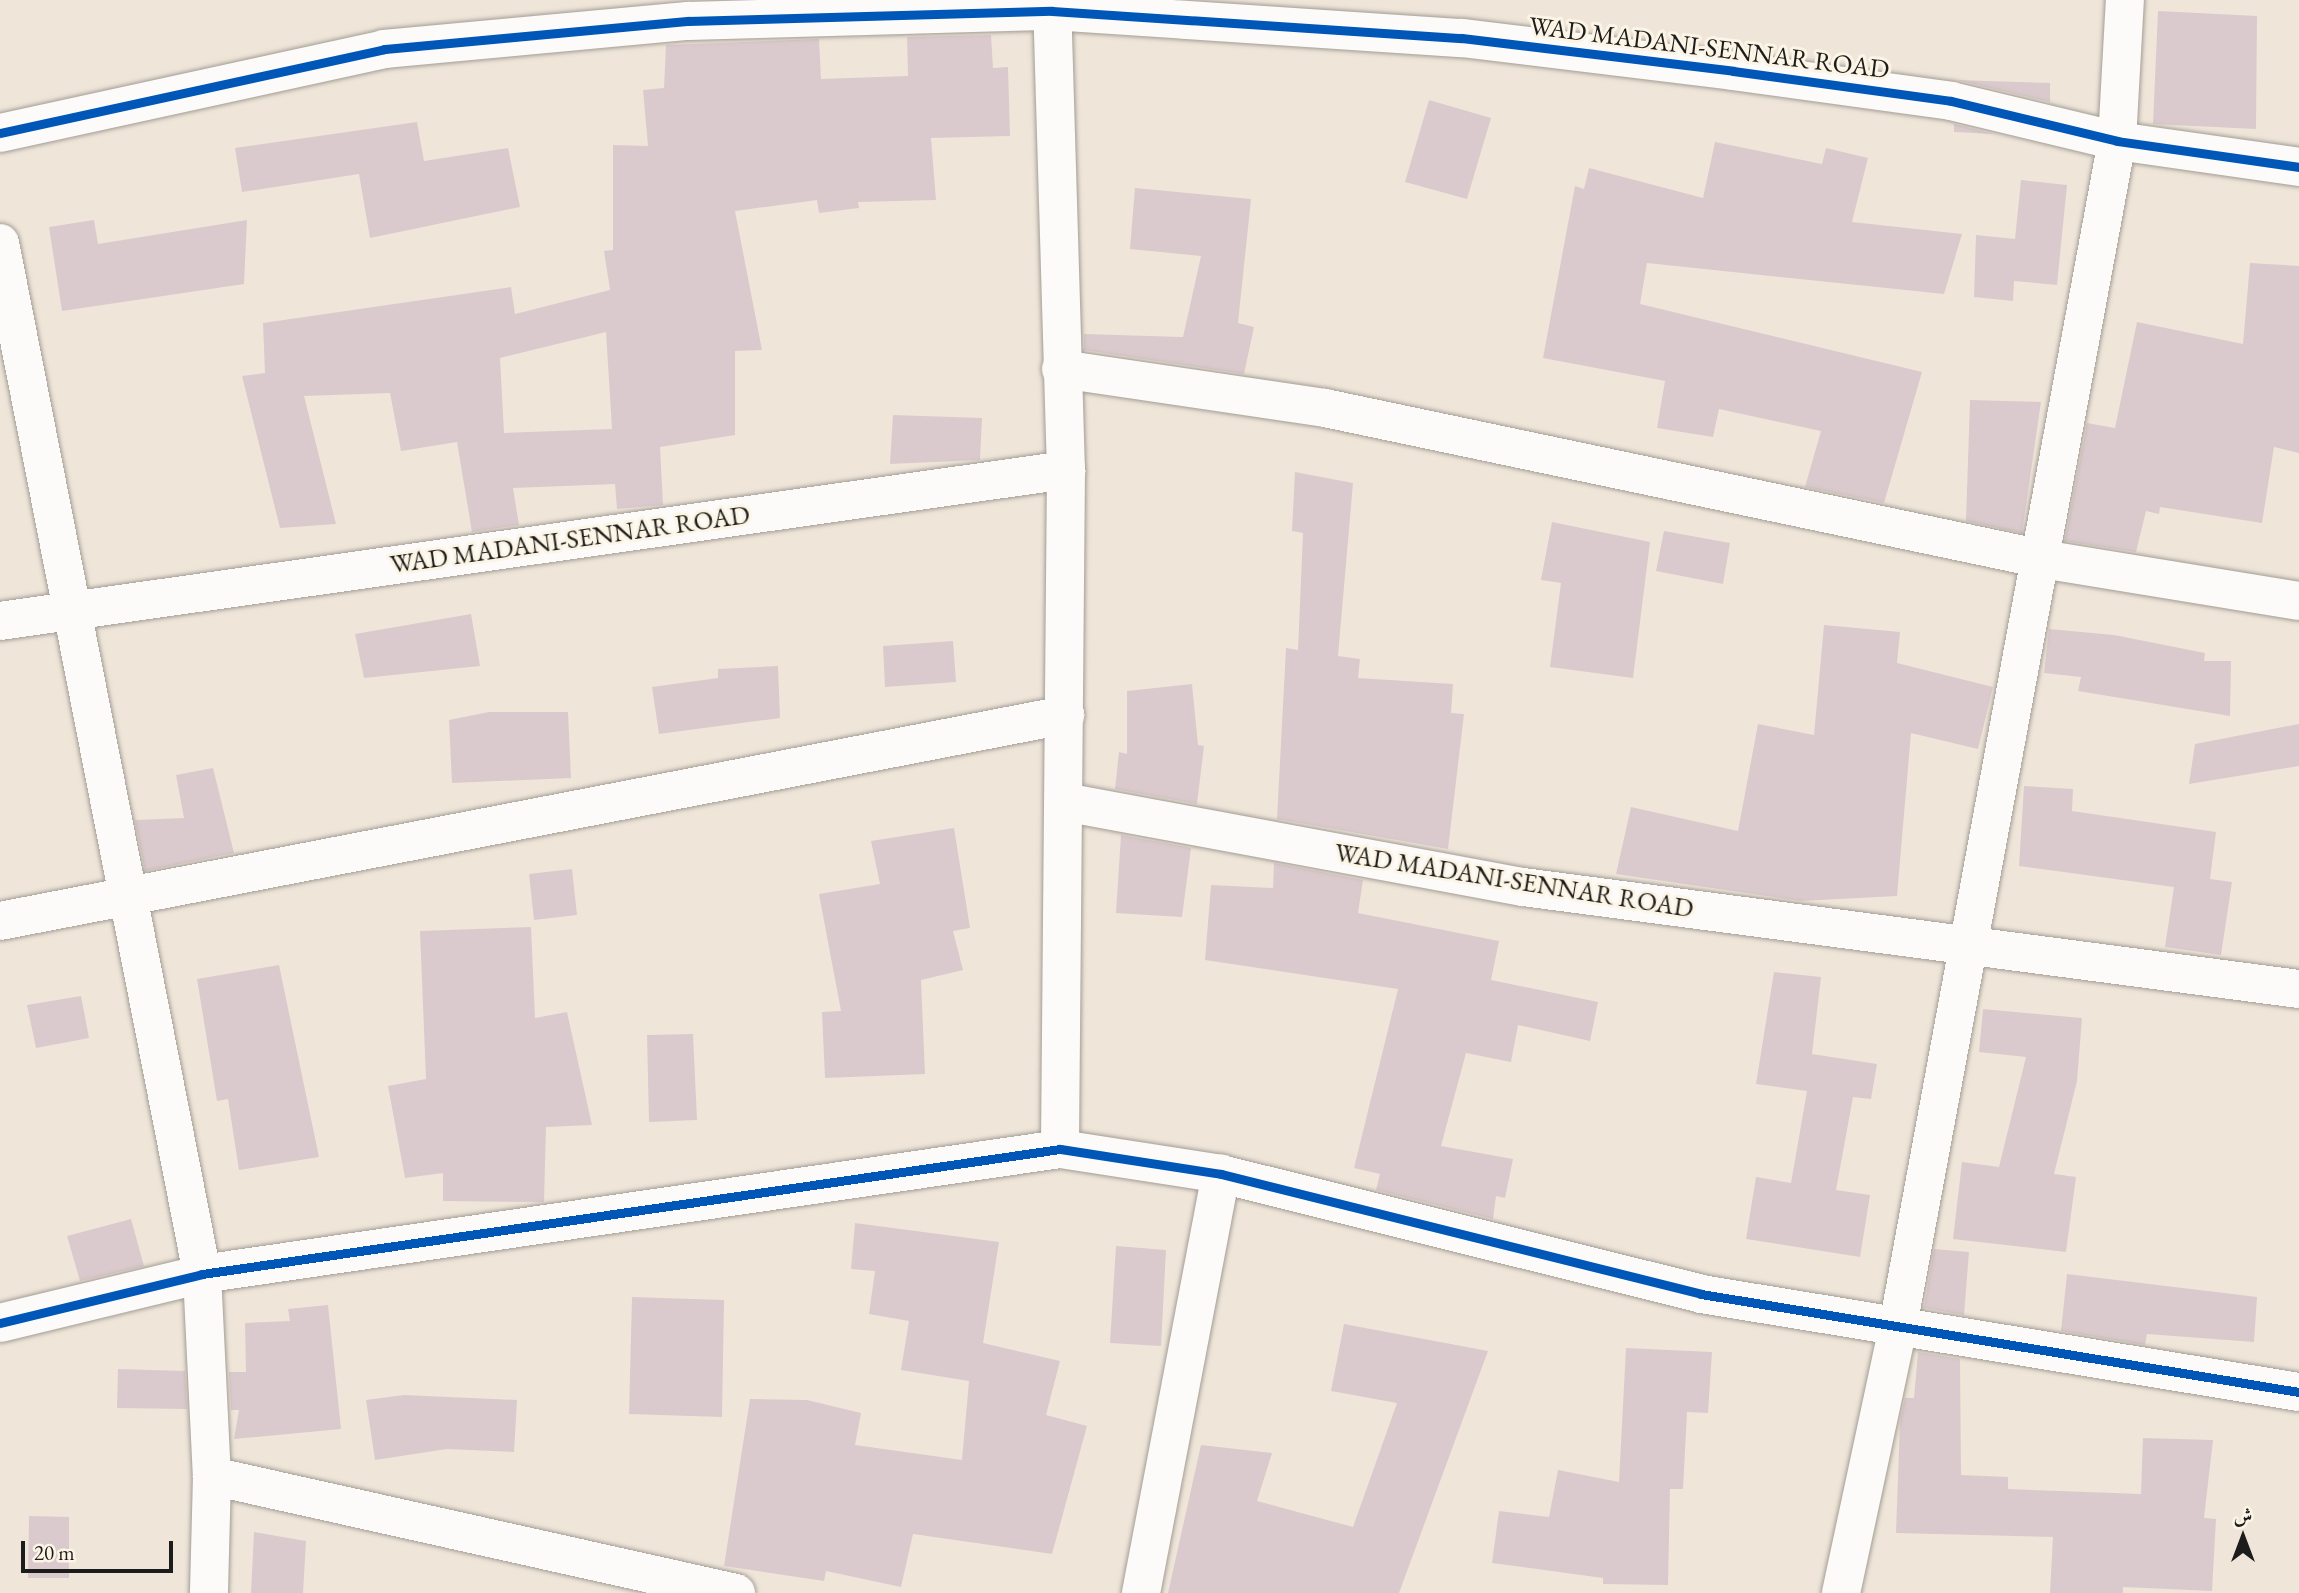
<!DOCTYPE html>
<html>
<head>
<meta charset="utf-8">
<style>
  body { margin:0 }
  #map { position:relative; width:2299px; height:1593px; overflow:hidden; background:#efe6d9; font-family:"EB Garamond",Amiri,serif }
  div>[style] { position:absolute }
  .building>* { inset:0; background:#dbcacd }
  .roads { filter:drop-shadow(0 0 2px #a39d96) drop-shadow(0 0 2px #a39d96) }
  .minor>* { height:38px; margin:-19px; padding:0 19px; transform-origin:19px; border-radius:19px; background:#fdfbf9 }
  .cycleway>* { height:9px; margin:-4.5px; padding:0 4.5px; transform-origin:4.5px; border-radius:4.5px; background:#0057b8 }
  span { translate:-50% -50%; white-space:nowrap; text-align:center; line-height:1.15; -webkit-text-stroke:6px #fcf5e5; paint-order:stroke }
  .street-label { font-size:26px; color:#1c1c1c }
  .north { position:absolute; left:2208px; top:1502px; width:70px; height:70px; -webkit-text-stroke:5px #fcf5e5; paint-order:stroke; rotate:0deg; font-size:19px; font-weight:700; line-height:28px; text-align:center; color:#1c1c1c }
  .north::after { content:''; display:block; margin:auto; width:24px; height:32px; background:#1c1c1c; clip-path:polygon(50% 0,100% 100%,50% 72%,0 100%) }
  .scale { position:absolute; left:21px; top:1541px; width:152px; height:32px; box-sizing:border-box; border:4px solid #1c1c1c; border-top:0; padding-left:9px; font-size:21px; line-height:24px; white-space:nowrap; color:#1c1c1c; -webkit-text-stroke:5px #fcf5e5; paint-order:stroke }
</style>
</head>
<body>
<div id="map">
  <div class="building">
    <i style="clip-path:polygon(2158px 11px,2257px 16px,2256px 129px,2153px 124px)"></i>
    <i style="clip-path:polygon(evenodd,991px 35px,993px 68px,1008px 67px,1010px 136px,931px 138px,936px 200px,858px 202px,859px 208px,819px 213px,817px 200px,735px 211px,762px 350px,735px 351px,735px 435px,660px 447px,663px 505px,617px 509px,615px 484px,513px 488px,519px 525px,472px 532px,457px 442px,401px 451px,390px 393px,304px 396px,336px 524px,280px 528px,242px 376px,265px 373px,263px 323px,511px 287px,515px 314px,610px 290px,604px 251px,613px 250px,613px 145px,648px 146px,643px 90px,664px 88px,666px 45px,819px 39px,821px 79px,908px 76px,907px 37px,991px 35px,606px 332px,612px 429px,504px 433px,500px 358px,606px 332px)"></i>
    <i style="clip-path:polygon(1957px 80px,2050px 83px,2050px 102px)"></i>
    <i style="clip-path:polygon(1429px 100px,1491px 118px,1467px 199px,1405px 182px)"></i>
    <i style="clip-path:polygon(417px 122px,424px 161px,508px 148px,520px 207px,370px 238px,359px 174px,242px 192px,235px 148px)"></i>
    <i style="clip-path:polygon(1954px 124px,1994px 134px,1954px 132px)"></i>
    <i style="clip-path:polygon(1715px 142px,1822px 164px,1826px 148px,1868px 158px,1852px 222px,1962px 234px,1944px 294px,1647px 263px,1640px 304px,1922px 372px,1884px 503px,1805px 487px,1821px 431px,1719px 409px,1713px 437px,1657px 428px,1665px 381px,1543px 358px,1575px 186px,1584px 189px,1589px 168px,1703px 198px)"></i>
    <i style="clip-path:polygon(2021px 180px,2067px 185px,2057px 285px,2014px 281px,2013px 301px,1974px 297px,1976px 235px,2015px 239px)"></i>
    <i style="clip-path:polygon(1135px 188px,1251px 199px,1238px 323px,1254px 327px,1244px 374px,1084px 350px,1084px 334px,1183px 337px,1201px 256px,1130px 249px)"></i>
    <i style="clip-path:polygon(94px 220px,98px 244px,247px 220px,244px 284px,62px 311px,49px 227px)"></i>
    <i style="clip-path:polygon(2250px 263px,2299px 266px,2299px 453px,2274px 447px,2262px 523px,2160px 507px,2159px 514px,2146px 511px,2136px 552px,2065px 541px,2087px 423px,2115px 428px,2137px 322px,2243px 344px)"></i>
    <i style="clip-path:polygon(1970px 400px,2041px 402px,2022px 533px,1966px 521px)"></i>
    <i style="clip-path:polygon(893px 415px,982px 418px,980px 460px,890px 464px)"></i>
    <i style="clip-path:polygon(1295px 472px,1353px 483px,1338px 656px,1360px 659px,1358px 678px,1453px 684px,1451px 713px,1464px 714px,1448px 849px,1277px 819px,1286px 648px,1298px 650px,1303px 533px,1292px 531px)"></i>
    <i style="clip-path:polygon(1552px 522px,1650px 542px,1633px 678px,1550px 667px,1561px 583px,1541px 580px)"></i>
    <i style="clip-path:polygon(1664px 531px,1730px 543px,1723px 584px,1656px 571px)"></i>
    <i style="clip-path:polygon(471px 614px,480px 666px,364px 678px,355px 634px)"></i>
    <i style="clip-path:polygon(1824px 625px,1900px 632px,1897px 663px,1993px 687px,1978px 749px,1911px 733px,1897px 896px,1800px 901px,1616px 874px,1631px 807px,1738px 831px,1758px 724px,1814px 735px)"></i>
    <i style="clip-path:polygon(2049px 629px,2114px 635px,2205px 653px,2204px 661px,2231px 661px,2230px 716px,2078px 691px,2081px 677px,2044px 673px)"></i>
    <i style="clip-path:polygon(953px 641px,956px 682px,885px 687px,883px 646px)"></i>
    <i style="clip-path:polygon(778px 666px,780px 718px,659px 734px,652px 687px,718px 678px,718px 669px)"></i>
    <i style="clip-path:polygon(1192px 684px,1198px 745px,1204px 746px,1197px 804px,1115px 789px,1119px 752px,1127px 754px,1127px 691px)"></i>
    <i style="clip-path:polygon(489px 712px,568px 712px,571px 778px,452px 783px,449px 720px)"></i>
    <i style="clip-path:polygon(2299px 724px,2299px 766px,2189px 784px,2195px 744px)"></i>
    <i style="clip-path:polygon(213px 768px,234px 853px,145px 871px,135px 820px,184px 818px,176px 775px)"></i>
    <i style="clip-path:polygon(2024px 786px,2073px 789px,2072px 811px,2216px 832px,2210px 879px,2232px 882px,2221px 955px,2165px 947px,2174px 887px,2019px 866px)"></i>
    <i style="clip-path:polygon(954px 828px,970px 928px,953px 931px,963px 970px,921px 980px,925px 1074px,825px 1078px,822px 1012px,841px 1011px,819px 894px,880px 884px,871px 841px)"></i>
    <i style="clip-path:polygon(1121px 835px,1191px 848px,1182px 917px,1116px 913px)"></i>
    <i style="clip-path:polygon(1274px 863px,1363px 880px,1358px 913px,1499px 941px,1491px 980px,1598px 1002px,1590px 1041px,1518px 1025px,1511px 1062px,1466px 1053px,1441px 1146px,1513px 1159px,1505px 1198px,1496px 1196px,1493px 1219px,1376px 1190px,1380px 1174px,1354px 1168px,1398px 989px,1205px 960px,1211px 885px,1273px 888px)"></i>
    <i style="clip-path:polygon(572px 869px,577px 915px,534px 920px,529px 874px)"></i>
    <i style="clip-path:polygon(531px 927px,535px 1018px,567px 1012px,592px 1125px,546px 1127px,544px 1202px,443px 1201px,443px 1173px,405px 1178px,388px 1086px,426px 1079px,420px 931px)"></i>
    <i style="clip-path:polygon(279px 965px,319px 1157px,239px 1170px,228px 1099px,217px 1101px,197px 979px)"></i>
    <i style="clip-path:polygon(1774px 972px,1821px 977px,1812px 1054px,1877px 1064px,1871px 1099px,1853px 1097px,1836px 1190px,1870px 1195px,1860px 1257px,1746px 1239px,1756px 1177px,1791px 1183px,1807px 1091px,1756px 1084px)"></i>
    <i style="clip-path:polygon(81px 996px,89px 1038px,36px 1048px,27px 1005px)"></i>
    <i style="clip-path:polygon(1983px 1009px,2082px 1018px,2077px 1081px,2054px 1174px,2076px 1177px,2066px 1252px,1953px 1239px,1962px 1162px,1999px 1167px,2026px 1057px,1979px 1052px)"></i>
    <i style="clip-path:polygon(693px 1034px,697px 1120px,649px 1122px,647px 1035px)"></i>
    <i style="clip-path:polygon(131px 1219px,144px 1266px,80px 1281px,67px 1236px)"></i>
    <i style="clip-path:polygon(855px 1223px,999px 1242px,983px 1343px,1060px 1361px,1046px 1415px,1087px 1426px,1052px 1554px,913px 1534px,901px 1587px,826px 1571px,824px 1581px,724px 1566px,750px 1399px,807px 1400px,861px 1413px,855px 1445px,962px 1460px,969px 1381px,901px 1370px,909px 1321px,869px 1314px,875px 1271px,851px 1269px)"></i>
    <i style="clip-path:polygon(1116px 1246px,1166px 1250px,1161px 1346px,1110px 1343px)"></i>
    <i style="clip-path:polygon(1934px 1249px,1969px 1252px,1964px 1315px,1924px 1308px)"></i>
    <i style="clip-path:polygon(2067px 1274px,2257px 1297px,2254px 1342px,2147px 1334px,2145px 1345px,2061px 1331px)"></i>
    <i style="clip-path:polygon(632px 1297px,724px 1300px,722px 1417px,629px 1414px)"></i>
    <i style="clip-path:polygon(328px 1305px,341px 1429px,234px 1439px,239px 1410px,231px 1410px,229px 1372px,246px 1372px,245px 1323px,290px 1321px,288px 1309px)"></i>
    <i style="clip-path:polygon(1344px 1324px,1488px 1351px,1399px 1593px,1168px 1593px,1201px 1445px,1272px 1453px,1257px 1501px,1353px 1527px,1397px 1403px,1331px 1391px)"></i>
    <i style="clip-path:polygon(1626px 1348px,1712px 1352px,1708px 1413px,1687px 1412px,1683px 1489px,1670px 1489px,1668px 1585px,1603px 1584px,1603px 1578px,1492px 1563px,1499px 1511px,1549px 1517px,1558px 1470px,1619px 1482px)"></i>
    <i style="clip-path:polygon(1918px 1352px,1960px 1359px,1961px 1475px,2008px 1477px,2008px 1489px,2141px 1494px,2143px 1438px,2213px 1440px,2204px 1518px,2216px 1519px,2212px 1591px,2123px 1587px,2123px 1593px,2050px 1593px,2053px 1537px,1896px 1533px,1900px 1421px,1905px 1398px,1914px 1398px)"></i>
    <i style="clip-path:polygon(118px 1369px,185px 1371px,187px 1409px,117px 1408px)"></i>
    <i style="clip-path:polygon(404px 1395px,517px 1400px,514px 1452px,447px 1449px,375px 1460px,366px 1400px)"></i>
    <i style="clip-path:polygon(29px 1516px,69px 1517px,69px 1578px,28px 1578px)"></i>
    <i style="clip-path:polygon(254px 1532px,306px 1541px,303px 1593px,251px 1593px)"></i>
  </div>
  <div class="roads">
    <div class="minor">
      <i style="left:1052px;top:0;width:470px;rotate:88.3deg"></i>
      <i style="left:1066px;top:470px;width:679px;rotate:90.51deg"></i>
      <i style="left:0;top:133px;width:393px;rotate:-12.3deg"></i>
      <i style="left:384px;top:49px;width:305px;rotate:-5.3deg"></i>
      <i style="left:688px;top:21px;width:364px;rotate:-1.6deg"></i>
      <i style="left:1052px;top:11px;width:411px;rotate:3.8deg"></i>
      <i style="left:1462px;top:38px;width:273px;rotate:6.9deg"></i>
      <i style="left:1733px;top:71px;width:220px;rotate:7.8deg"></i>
      <i style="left:1951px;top:101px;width:171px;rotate:13.5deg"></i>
      <i style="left:2117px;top:141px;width:184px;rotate:8.1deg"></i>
      <i style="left:0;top:243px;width:1051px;rotate:78.91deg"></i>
      <i style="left:202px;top:1274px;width:202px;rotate:87.2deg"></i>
      <i style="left:212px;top:1476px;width:117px;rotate:91.5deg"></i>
      <i style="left:1061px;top:369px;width:267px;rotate:8.4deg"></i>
      <i style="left:1325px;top:408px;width:733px;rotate:11.89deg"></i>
      <i style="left:2042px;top:559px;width:260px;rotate:9.3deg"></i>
      <i style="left:0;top:621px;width:1077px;rotate:-8.06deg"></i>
      <i style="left:1064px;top:802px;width:467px;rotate:10.5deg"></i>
      <i style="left:1523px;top:887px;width:783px;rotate:7.49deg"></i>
      <i style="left:0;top:921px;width:1085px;rotate:-10.95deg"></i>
      <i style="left:0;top:1323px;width:208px;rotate:-13.6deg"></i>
      <i style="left:202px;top:1274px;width:867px;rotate:-8.29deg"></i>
      <i style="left:1060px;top:1149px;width:163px;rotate:8.8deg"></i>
      <i style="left:1221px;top:1174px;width:495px;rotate:14deg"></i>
      <i style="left:1701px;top:1294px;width:606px;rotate:9.31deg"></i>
      <i style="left:212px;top:1476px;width:537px;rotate:12.59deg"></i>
      <i style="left:1141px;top:1593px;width:427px;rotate:-79.2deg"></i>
      <i style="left:1841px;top:1593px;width:273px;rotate:-77.9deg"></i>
      <i style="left:1898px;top:1326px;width:1205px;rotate:-79.53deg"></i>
      <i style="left:2117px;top:141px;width:141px;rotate:-86.8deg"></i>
    </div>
  </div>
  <div class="cycleway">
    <i style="left:0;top:133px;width:393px;rotate:-12.3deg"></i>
    <i style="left:384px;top:49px;width:305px;rotate:-5.3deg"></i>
    <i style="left:688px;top:21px;width:364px;rotate:-1.6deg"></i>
    <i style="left:1052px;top:11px;width:411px;rotate:3.8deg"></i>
    <i style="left:1462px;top:38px;width:273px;rotate:6.9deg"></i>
    <i style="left:1733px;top:71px;width:220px;rotate:7.8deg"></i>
    <i style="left:1951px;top:101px;width:171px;rotate:13.5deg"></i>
    <i style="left:2117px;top:141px;width:184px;rotate:8.1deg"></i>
    <i style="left:0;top:1323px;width:208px;rotate:-13.6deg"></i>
    <i style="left:202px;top:1274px;width:867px;rotate:-8.29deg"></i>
    <i style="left:1060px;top:1149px;width:163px;rotate:8.8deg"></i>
    <i style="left:1221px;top:1174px;width:495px;rotate:14deg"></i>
    <i style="left:1701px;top:1294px;width:606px;rotate:9.31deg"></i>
  </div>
  <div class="street-label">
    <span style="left:1709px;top:48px;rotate:7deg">WAD MADANI-SENNAR ROAD</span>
    <span style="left:570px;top:540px;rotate:-8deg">WAD MADANI-SENNAR ROAD</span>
    <span style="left:1514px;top:881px;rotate:9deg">WAD MADANI-SENNAR ROAD</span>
  </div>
  <div class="north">ش</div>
  <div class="scale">20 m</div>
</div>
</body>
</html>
